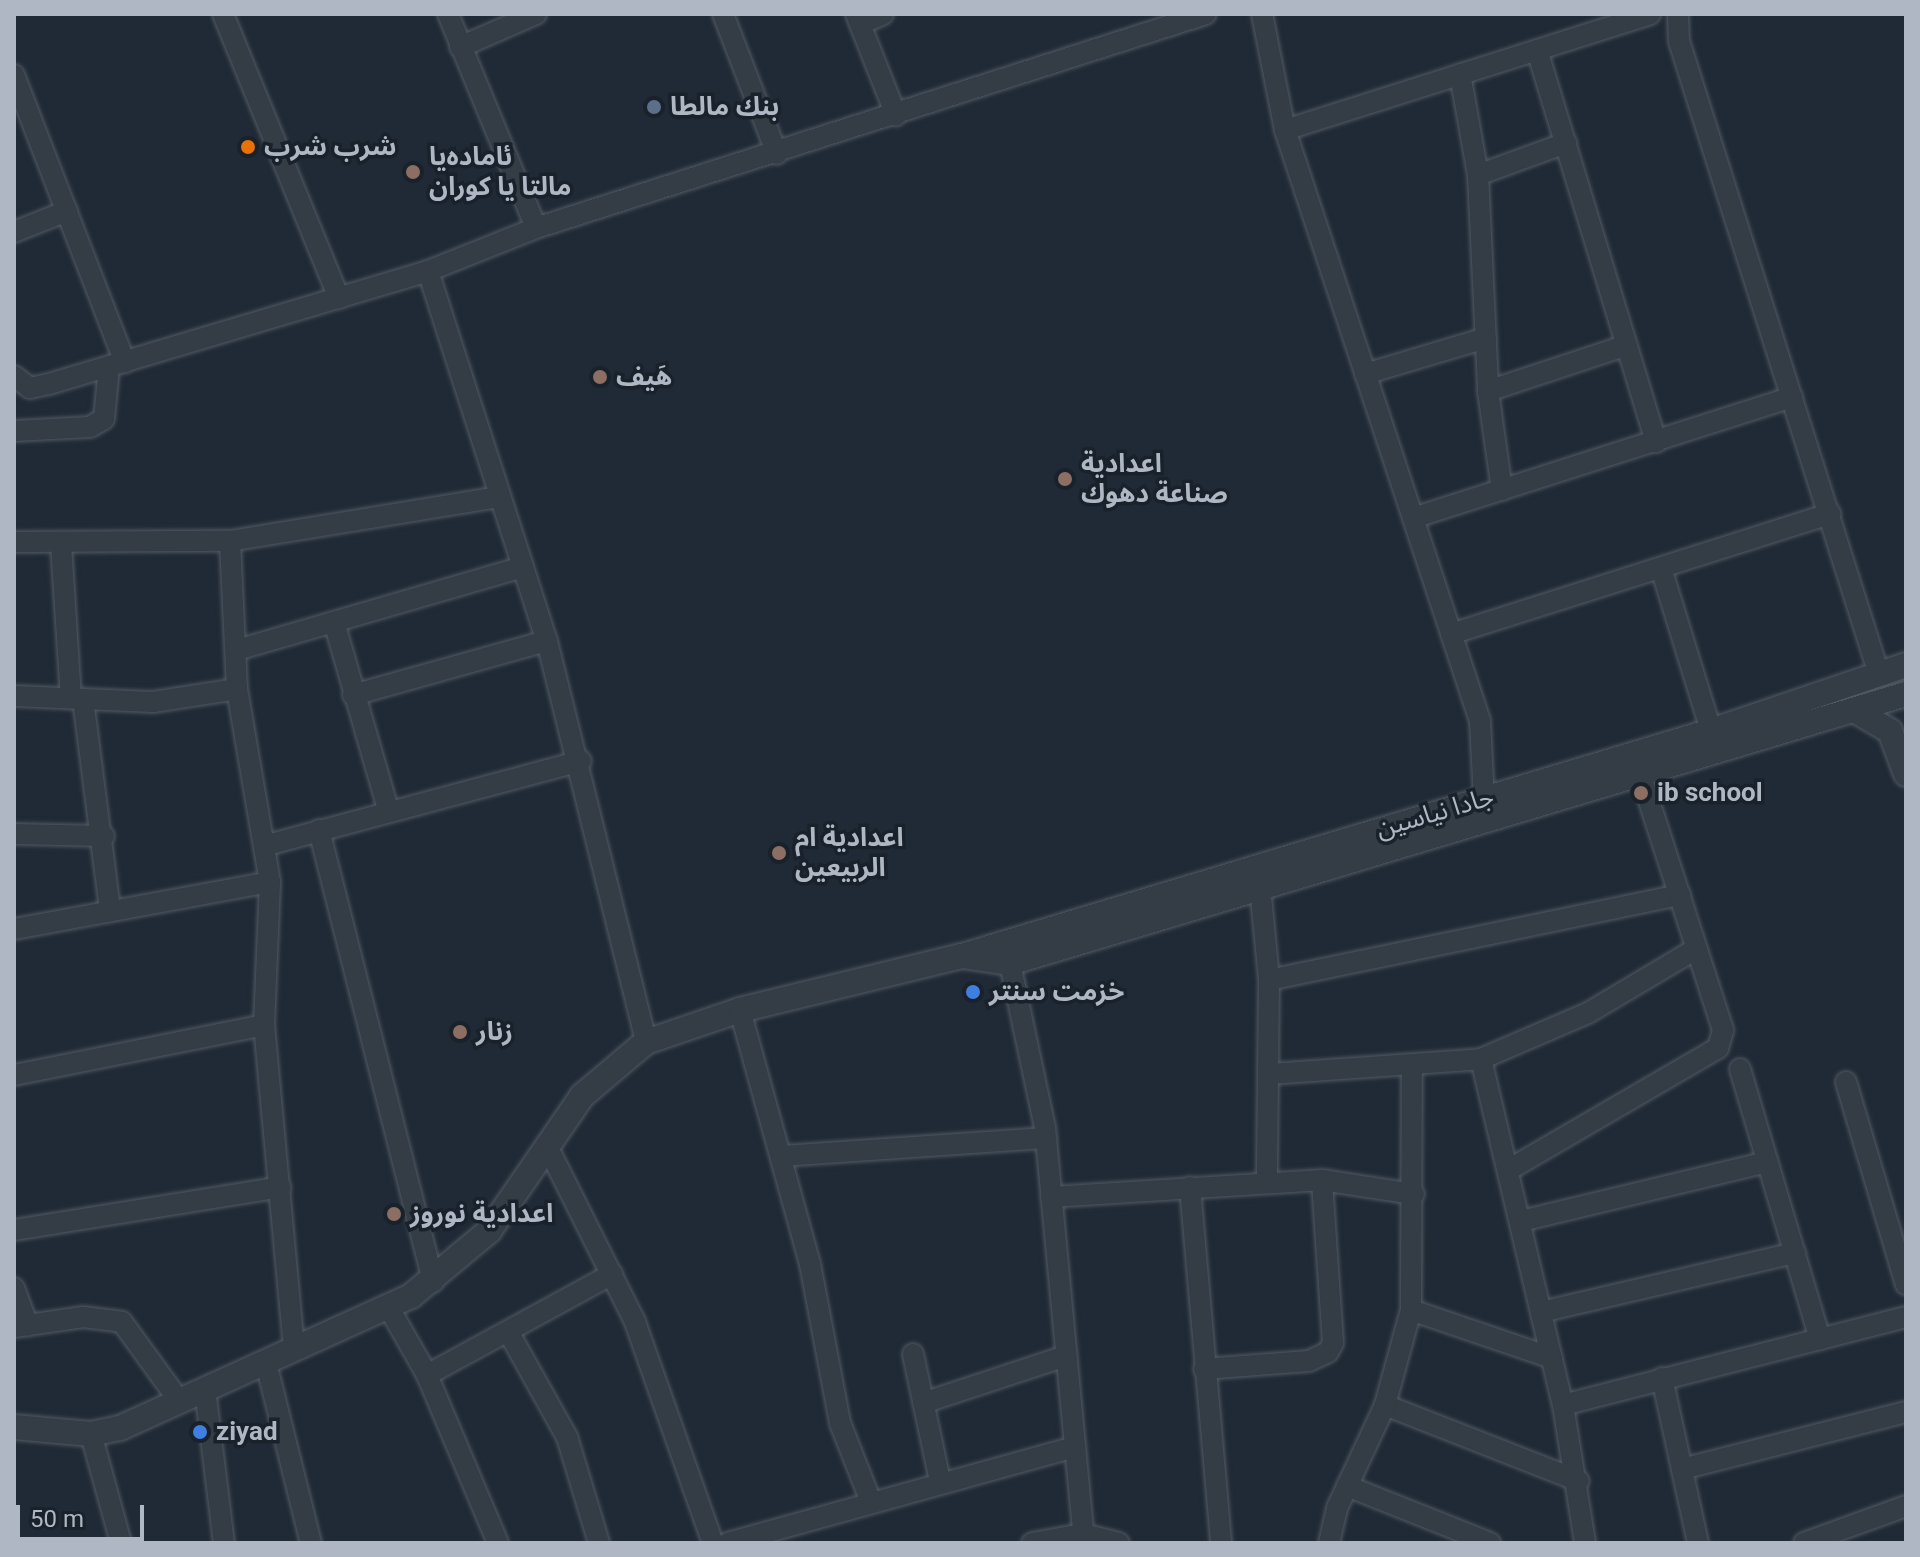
<!DOCTYPE html>
<html>
<head>
<meta charset="utf-8">
<style>
  body { margin:0 }
  #map { position:relative; width:1920px; height:1557px; overflow:hidden; background:#202a36; font-family:Roboto,"Noto Sans Arabic",sans-serif }
  div>[style] { position:absolute }
  .roads { filter:drop-shadow(0 0 2px #515a64) drop-shadow(0 0 2px #515a64) }
  .minor>* { height:20px; margin:-10px; padding:0 10px; transform-origin:10px; border-radius:10px; background:#343c46 }
  .tertiary>* { height:24px; margin:-12px; padding:0 12px; transform-origin:12px; border-radius:12px; background:#343c46 }
  .dots>* { width:22px; height:22px; translate:-50% -50%; box-sizing:border-box; border:4px solid #19212b; border-radius:50% }
  span { translate:-50% -50%; white-space:nowrap; text-align:center; line-height:1.15; -webkit-text-stroke:7px #19212b; paint-order:stroke }
  .poi-label { font-size:26px; color:#aeb7c3; font-weight:700 }
  .left { translate:0 -50%; text-align:left }
  .street-label { font-size:26px; color:#aeb7c3 }
  .frame { position:absolute; inset:0; border:16px solid #aeb7c3; pointer-events:none }
  .scale { position:absolute; left:16px; top:1505px; width:128px; height:36px; box-sizing:border-box; border:4px solid #aeb7c3; border-top:0; padding-left:10px; font-size:24px; line-height:28px; white-space:nowrap; color:#aeb7c3; -webkit-text-stroke:6px #19212b; paint-order:stroke }
</style>
</head>
<body>
<div id="map">
  <div class="roads">
    <div class="minor">
      <i style="left:223px;top:14px;width:307px;rotate:67.8deg"></i>
      <i style="left:448px;top:14px;width:231px;rotate:67.6deg"></i>
      <i style="left:723px;top:14px;width:150px;rotate:68.9deg"></i>
      <i style="left:856px;top:14px;width:109px;rotate:68.4deg"></i>
      <i style="left:1262px;top:14px;width:118px;rotate:78.8deg"></i>
      <i style="left:1285px;top:130px;width:622px;rotate:71.74deg"></i>
      <i style="left:1480px;top:721px;width:78px;rotate:87.1deg"></i>
      <i style="left:1678px;top:14px;width:27px;rotate:88deg"></i>
      <i style="left:1679px;top:41px;width:664px;rotate:72.47deg"></i>
      <i style="left:860px;top:24px;width:25px;rotate:-23deg"></i>
      <i style="left:460px;top:47px;width:83px;rotate:-23.5deg"></i>
      <i style="left:1537px;top:50px;width:410px;rotate:73.1deg"></i>
      <i style="left:1460px;top:74px;width:103px;rotate:79.9deg"></i>
      <i style="left:1478px;top:175px;width:216px;rotate:87.3deg"></i>
      <i style="left:1488px;top:391px;width:100px;rotate:82deg"></i>
      <i style="left:14px;top:75px;width:308px;rotate:68.9deg"></i>
      <i style="left:1285px;top:130px;width:383px;rotate:-17.6deg"></i>
      <i style="left:1478px;top:175px;width:94px;rotate:-20deg"></i>
      <i style="left:14px;top:232px;width:57px;rotate:-21.6deg"></i>
      <i style="left:428px;top:271px;width:389px;rotate:72.2deg"></i>
      <i style="left:547px;top:641px;width:413px;rotate:76.1deg"></i>
      <i style="left:1365px;top:374px;width:126px;rotate:-16.6deg"></i>
      <i style="left:14px;top:376px;width:20px;rotate:37deg"></i>
      <i style="left:30px;top:388px;width:19px;rotate:-12deg"></i>
      <i style="left:49px;top:384px;width:395px;rotate:-16.6deg"></i>
      <i style="left:428px;top:271px;width:116px;rotate:-21.7deg"></i>
      <i style="left:536px;top:228px;width:703px;rotate:-17.71deg"></i>
      <i style="left:1488px;top:391px;width:146px;rotate:-18.3deg"></i>
      <i style="left:14px;top:431px;width:76px;rotate:-3deg"></i>
      <i style="left:90px;top:427px;width:16px;rotate:-30deg"></i>
      <i style="left:104px;top:419px;width:52px;rotate:-84.5deg"></i>
      <i style="left:1413px;top:518px;width:398px;rotate:-17.7deg"></i>
      <i style="left:230px;top:541px;width:148px;rotate:87.3deg"></i>
      <i style="left:237px;top:689px;width:196px;rotate:80.3deg"></i>
      <i style="left:270px;top:882px;width:143px;rotate:92.4deg"></i>
      <i style="left:264px;top:1025px;width:325px;rotate:84.7deg"></i>
      <i style="left:14px;top:542px;width:216px;rotate:-0.3deg"></i>
      <i style="left:230px;top:541px;width:273px;rotate:-9.3deg"></i>
      <i style="left:61px;top:544px;width:154px;rotate:86.3deg"></i>
      <i style="left:1661px;top:568px;width:170px;rotate:72.9deg"></i>
      <i style="left:334px;top:622px;width:198px;rotate:73.9deg"></i>
      <i style="left:1451px;top:634px;width:398px;rotate:-17.6deg"></i>
      <i style="left:237px;top:650px;width:298px;rotate:-16.2deg"></i>
      <i style="left:353px;top:695px;width:201px;rotate:-15.6deg"></i>
      <i style="left:14px;top:696px;width:139px;rotate:2.5deg"></i>
      <i style="left:153px;top:702px;width:85px;rotate:-8.8deg"></i>
      <i style="left:83px;top:699px;width:214px;rotate:82.7deg"></i>
      <i style="left:319px;top:830px;width:466px;rotate:75.8deg"></i>
      <i style="left:14px;top:834px;width:90px;rotate:1.3deg"></i>
      <i style="left:267px;top:845px;width:325px;rotate:-15deg"></i>
      <i style="left:1260px;top:886px;width:94px;rotate:84.5deg"></i>
      <i style="left:1269px;top:980px;width:202px;rotate:90.6deg"></i>
      <i style="left:14px;top:929px;width:260px;rotate:-10.4deg"></i>
      <i style="left:1007px;top:949px;width:183px;rotate:78deg"></i>
      <i style="left:1045px;top:1128px;width:417px;rotate:84.6deg"></i>
      <i style="left:1269px;top:980px;width:420px;rotate:-11.7deg"></i>
      <i style="left:740px;top:1010px;width:263px;rotate:74.6deg"></i>
      <i style="left:810px;top:1264px;width:162px;rotate:79.3deg"></i>
      <i style="left:840px;top:1423px;width:82px;rotate:68.5deg"></i>
      <i style="left:1481px;top:1059px;width:356px;rotate:76.7deg"></i>
      <i style="left:1563px;top:1405px;width:140px;rotate:80.9deg"></i>
      <i style="left:1740px;top:1069px;width:282px;rotate:73.5deg"></i>
      <i style="left:1269px;top:1074px;width:213px;rotate:-4deg"></i>
      <i style="left:1481px;top:1059px;width:116px;rotate:-23.3deg"></i>
      <i style="left:1588px;top:1013px;width:126px;rotate:-30.7deg"></i>
      <i style="left:14px;top:1075px;width:255px;rotate:-11.3deg"></i>
      <i style="left:1846px;top:1082px;width:211px;rotate:73.5deg"></i>
      <i style="left:548px;top:1148px;width:195px;rotate:63.4deg"></i>
      <i style="left:635px;top:1322px;width:234px;rotate:70.6deg"></i>
      <i style="left:781px;top:1156px;width:266px;rotate:-3.9deg"></i>
      <i style="left:1510px;top:1169px;width:241px;rotate:-30.2deg"></i>
      <i style="left:1718px;top:1048px;width:19px;rotate:-74deg"></i>
      <i style="left:1723px;top:1030px;width:270px;rotate:-107.9deg"></i>
      <i style="left:1190px;top:1187px;width:357px;rotate:85deg"></i>
      <i style="left:1051px;top:1197px;width:272px;rotate:-3.6deg"></i>
      <i style="left:1322px;top:1180px;width:93px;rotate:8.7deg"></i>
      <i style="left:1521px;top:1221px;width:253px;rotate:-13.5deg"></i>
      <i style="left:14px;top:1230px;width:270px;rotate:-9.1deg"></i>
      <i style="left:14px;top:1288px;width:40px;rotate:69.8deg"></i>
      <i style="left:389px;top:1308px;width:77px;rotate:60.4deg"></i>
      <i style="left:427px;top:1375px;width:182px;rotate:67.1deg"></i>
      <i style="left:1411px;top:1310px;width:149px;rotate:18.8deg"></i>
      <i style="left:1541px;top:1312px;width:261px;rotate:-13.1deg"></i>
      <i style="left:14px;top:1327px;width:70px;rotate:-8.2deg"></i>
      <i style="left:83px;top:1317px;width:39px;rotate:7deg"></i>
      <i style="left:122px;top:1322px;width:99px;rotate:54.1deg"></i>
      <i style="left:509px;top:1333px;width:119px;rotate:60.9deg"></i>
      <i style="left:567px;top:1437px;width:111px;rotate:73.2deg"></i>
      <i style="left:913px;top:1354px;width:130px;rotate:78deg"></i>
      <i style="left:266px;top:1363px;width:186px;rotate:76deg"></i>
      <i style="left:1204px;top:1369px;width:105px;rotate:-4.4deg"></i>
      <i style="left:1309px;top:1361px;width:21px;rotate:-25deg"></i>
      <i style="left:1328px;top:1352px;width:10px;rotate:-61deg"></i>
      <i style="left:1333px;top:1343px;width:163px;rotate:-93.9deg"></i>
      <i style="left:427px;top:1375px;width:211px;rotate:-28.6deg"></i>
      <i style="left:1662px;top:1378px;width:169px;rotate:77.7deg"></i>
      <i style="left:205px;top:1389px;width:155px;rotate:83deg"></i>
      <i style="left:923px;top:1403px;width:151px;rotate:-18.2deg"></i>
      <i style="left:1385px;top:1405px;width:208px;rotate:21.4deg"></i>
      <i style="left:1563px;top:1405px;width:354px;rotate:-14.4deg"></i>
      <i style="left:91px;top:1434px;width:113px;rotate:74.6deg"></i>
      <i style="left:1682px;top:1469px;width:231px;rotate:-14.3deg"></i>
      <i style="left:1347px;top:1486px;width:154px;rotate:21.7deg"></i>
      <i style="left:728px;top:1543px;width:360px;rotate:-15.5deg"></i>
      <i style="left:1032px;top:1543px;width:52px;rotate:-10deg"></i>
      <i style="left:1083px;top:1534px;width:37px;rotate:14deg"></i>
      <i style="left:1329px;top:1543px;width:36px;rotate:-77deg"></i>
      <i style="left:1337px;top:1508px;width:114px;rotate:-65deg"></i>
      <i style="left:1385px;top:1405px;width:98px;rotate:-74.7deg"></i>
      <i style="left:1411px;top:1310px;width:241px;rotate:-89.8deg"></i>
      <i style="left:1804px;top:1543px;width:109px;rotate:-19.9deg"></i>
    </div>
    <div class="tertiary">
      <i style="left:1854px;top:710px;width:42px;rotate:30.3deg"></i>
      <i style="left:1890px;top:731px;width:46px;rotate:69.6deg"></i>
      <i style="left:962px;top:956px;width:782px;rotate:-16.72deg"></i>
      <i style="left:1711px;top:731px;width:206px;rotate:-18.7deg"></i>
      <i style="left:14px;top:1427px;width:77px;rotate:5.2deg"></i>
      <i style="left:91px;top:1434px;width:30px;rotate:-12deg"></i>
      <i style="left:120px;top:1428px;width:320px;rotate:-24.4deg"></i>
      <i style="left:411px;top:1296px;width:102px;rotate:-39.8deg"></i>
      <i style="left:489px;top:1231px;width:164px;rotate:-55.4deg"></i>
      <i style="left:582px;top:1096px;width:84px;rotate:-40.2deg"></i>
      <i style="left:646px;top:1042px;width:99px;rotate:-18.8deg"></i>
      <i style="left:740px;top:1010px;width:228px;rotate:-13.7deg"></i>
      <i style="left:962px;top:956px;width:49px;rotate:8.3deg"></i>
      <i style="left:1010px;top:963px;width:936px;rotate:-16.71deg"></i>
    </div>
  </div>
  <div class="dots">
    <i style="left:654px;top:107px;background:#5c6f8a"></i>
    <i style="left:248px;top:147px;background:#e8710a"></i>
    <i style="left:413px;top:172px;background:#8d6e63"></i>
    <i style="left:600px;top:377px;background:#8d6e63"></i>
    <i style="left:1065px;top:479px;background:#8d6e63"></i>
    <i style="left:1641px;top:793px;background:#8d6e63"></i>
    <i style="left:779px;top:853px;background:#8d6e63"></i>
    <i style="left:973px;top:992px;background:#3f7fe0"></i>
    <i style="left:460px;top:1032px;background:#8d6e63"></i>
    <i style="left:394px;top:1214px;background:#8d6e63"></i>
    <i style="left:200px;top:1432px;background:#3f7fe0"></i>
  </div>
  <div class="poi-label">
    <span class="left" style="left:670px;top:107px">بنك مالطا</span>
    <span class="left" style="left:264px;top:147px">شرب شرب</span>
    <span class="left" style="left:429px;top:172px">ئامادەيا<br>مالتا يا كوران</span>
    <span class="left" style="left:616px;top:377px">هَيف</span>
    <span class="left" style="left:1081px;top:479px">اعدادية<br>صناعة دهوك</span>
    <span class="left" style="left:1657px;top:793px">ib school</span>
    <span class="left" style="left:795px;top:853px">اعدادية ام<br>الربيعين</span>
    <span class="left" style="left:989px;top:992px">خزمت سنتر</span>
    <span class="left" style="left:476px;top:1032px">زنار</span>
    <span class="left" style="left:410px;top:1214px">اعدادية نوروز</span>
    <span class="left" style="left:216px;top:1432px">ziyad</span>
  </div>
  <div class="street-label">
    <span style="left:1435px;top:813px;rotate:-16deg">جادا نیاسین</span>
  </div>
  <div class="frame"></div>
  <div class="scale">50 m</div>
</div>
</body>
</html>
